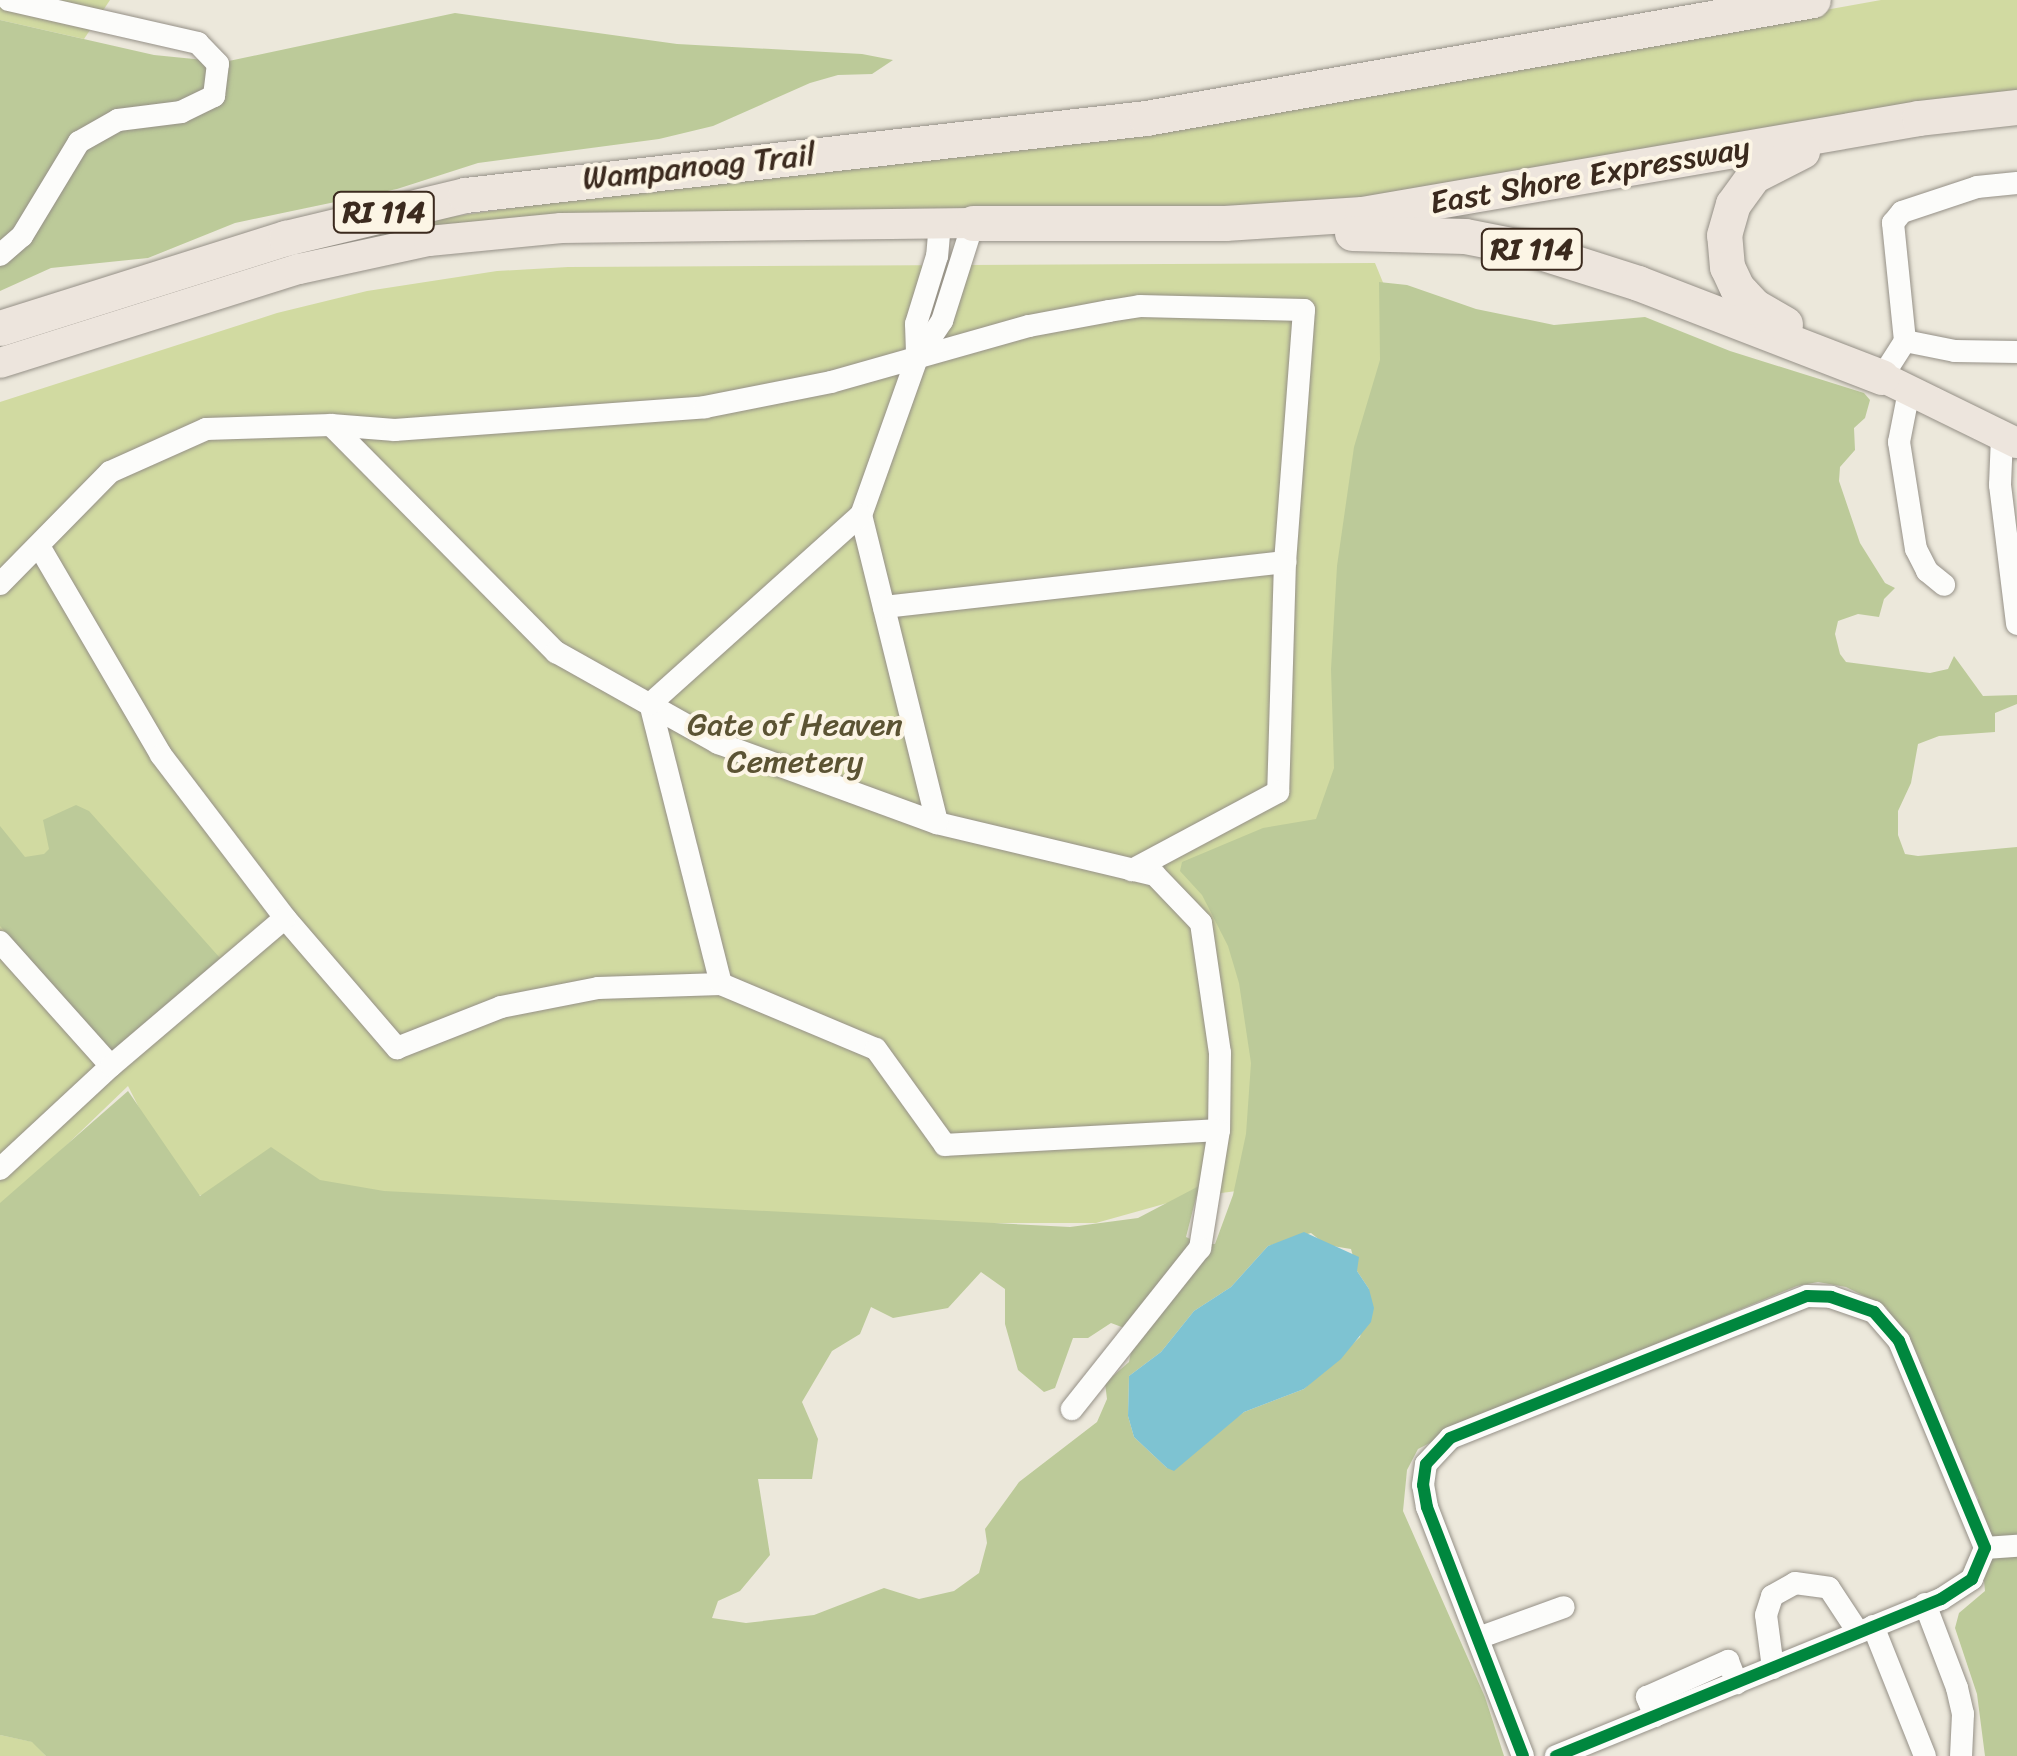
<!DOCTYPE html>
<html>
<head>
<meta charset="utf-8">
<style>
  body { margin:0 }
  #map { position:relative; width:2017px; height:1756px; overflow:hidden; background:#ece8db; font-family:Sriracha,sans-serif }
  div>[style] { position:absolute }
  .green>* { inset:0; background:#d1daa1 }
  .forest>* { inset:0; background:#bcca99 }
  .water>* { inset:0; background:#7ec3d2 }
  .roads { filter:drop-shadow(0 0 2px #959087) drop-shadow(0 0 2px #959087) }
  .minor>* { height:22px; margin:-11px; padding:0 11px; transform-origin:11px; border-radius:11px; background:#fcfcfa }
  .major>* { height:30px; margin:-15px; padding:0 15px; transform-origin:15px; border-radius:15px; background:#ede5dd }
  .highway>* { height:35px; margin:-17.5px; padding:0 17.5px; transform-origin:17.5px; border-radius:17.5px; background:#ede5dd }
  .cycleway>* { height:12px; margin:-6px; padding:0 6px; transform-origin:6px; border-radius:6px; background:#00873e }
  span { translate:-50% -50%; white-space:nowrap; text-align:center; line-height:1.15; -webkit-text-stroke:8px #fcf5e5; paint-order:stroke }
  .shield-label span { padding:2px 8px; background:#fcf5e5; border:2px solid; border-radius:8px; -webkit-text-stroke-width:0 }
  .shield-label { font-size:30px; color:#3b2a1e; font-weight:700 }
  .street-label { font-size:32px; color:#3b2a1e }
  .park-label { font-size:32px; color:#5b5333 }
</style>
</head>
<body>
<div id="map">
  <div class="green">
    <i style="clip-path:polygon(0 0,110px 0,84px 39px,0 20px)"></i>
    <i style="clip-path:polygon(1881px 0,2017px 0,2017px 95px,1345px 204px,551px 215px,447px 224px,351px 241px,348px 232px,1635px 44px)"></i>
    <i style="clip-path:polygon(1375px 263px,1391px 302px,1333px 812px,1245px 1190px,1189px 1197px,1096px 1223px,620px 1223px,421px 1204px,194px 1195px,174px 1177px,128px 1086px,0 1209px,0 402px,277px 313px,367px 291px,497px 271px,568px 267px)"></i>
    <i style="clip-path:polygon(0 1735px,33px 1742px,46px 1756px,0 1756px)"></i>
  </div>
  <div class="forest">
    <i style="clip-path:polygon(455px 13px,677px 44px,862px 54px,893px 60px,872px 74px,838px 75px,810px 83px,713px 126px,659px 139px,478px 163px,397px 189px,235px 223px,148px 258px,51px 268px,0 291px,0 20px,154px 55px,224px 62px)"></i>
    <i style="clip-path:polygon(evenodd,1379px 282px,1407px 285px,1476px 309px,1554px 325px,1645px 317px,1730px 351px,1864px 393px,1870px 400px,1865px 418px,1854px 428px,1855px 450px,1840px 467px,1839px 481px,1860px 543px,1885px 583px,1895px 588px,1884px 599px,1879px 617px,1858px 614px,1838px 621px,1835px 634px,1840px 654px,1846px 662px,1930px 673px,1948px 669px,1954px 656px,1983px 696px,2017px 695px,2017px 704px,1995px 713px,1995px 732px,1939px 736px,1918px 744px,1911px 783px,1898px 811px,1898px 835px,1905px 854px,1918px 856px,2017px 847px,2017px 1756px,1985px 1756px,1977px 1694px,1955px 1628px,1959px 1613px,1985px 1591px,1984px 1581px,1963px 1568px,1975px 1560px,1978px 1498px,1886px 1307px,1846px 1287px,1818px 1282px,1797px 1286px,1493px 1411px,1418px 1449px,1407px 1470px,1403px 1511px,1485px 1697px,1504px 1756px,46px 1756px,32px 1742px,0 1735px,0 1203px,128px 1091px,200px 1196px,271px 1147px,320px 1180px,384px 1191px,1070px 1227px,1138px 1218px,1199px 1186px,1186px 1237px,1201px 1244px,1215px 1244px,1233px 1195px,1246px 1134px,1251px 1063px,1239px 983px,1228px 946px,1202px 895px,1180px 871px,1182px 862px,1263px 828px,1316px 819px,1334px 768px,1331px 669px,1337px 566px,1354px 447px,1380px 360px,1379px 282px,1311px 1233px,1326px 1245px,1351px 1249px,1357px 1271px,1369px 1289px,1360px 1337px,1304px 1389px,1244px 1412px,1167px 1468px,1134px 1437px,1128px 1416px,1129px 1376px,1161px 1352px,1194px 1311px,1231px 1287px,1268px 1246px,1311px 1233px,1379px 282px,981px 1272px,1005px 1289px,1005px 1324px,1018px 1370px,1044px 1392px,1055px 1388px,1073px 1338px,1088px 1338px,1111px 1323px,1135px 1332px,1129px 1362px,1105px 1383px,1107px 1399px,1097px 1422px,1019px 1482px,985px 1529px,987px 1543px,979px 1573px,954px 1591px,919px 1599px,884px 1588px,814px 1615px,746px 1623px,712px 1618px,718px 1601px,740px 1591px,770px 1555px,758px 1479px,812px 1479px,818px 1439px,802px 1402px,832px 1351px,860px 1334px,871px 1307px,893px 1318px,948px 1308px,981px 1272px)"></i>
    <i style="clip-path:polygon(76px 805px,89px 811px,220px 958px,111px 1055px,0 926px,0 826px,25px 857px,44px 854px,49px 849px,43px 820px)"></i>
  </div>
  <div class="water">
    <i style="clip-path:polygon(1304px 1232px,1359px 1257px,1357px 1271px,1369px 1289px,1374px 1308px,1371px 1322px,1341px 1359px,1304px 1389px,1244px 1412px,1174px 1471px,1167px 1468px,1134px 1437px,1128px 1416px,1129px 1376px,1161px 1352px,1194px 1311px,1231px 1287px,1268px 1246px)"></i>
  </div>
  <div class="roads">
    <div class="minor">
      <i style="left:940px;top:223px;width:33px;rotate:95deg"></i>
      <i style="left:937px;top:256px;width:71px;rotate:107.2deg"></i>
      <i style="left:916px;top:324px;width:34px;rotate:88deg"></i>
      <i style="left:917px;top:358px;width:45px;rotate:-56deg"></i>
      <i style="left:942px;top:321px;width:103px;rotate:-72.4deg"></i>
      <i style="left:0;top:255px;width:29px;rotate:-41deg"></i>
      <i style="left:22px;top:236px;width:110px;rotate:-58.8deg"></i>
      <i style="left:79px;top:142px;width:45px;rotate:-29.4deg"></i>
      <i style="left:118px;top:120px;width:64px;rotate:-7.2deg"></i>
      <i style="left:181px;top:112px;width:37px;rotate:-26deg"></i>
      <i style="left:214px;top:96px;width:32px;rotate:-83deg"></i>
      <i style="left:218px;top:64px;width:29px;rotate:-134deg"></i>
      <i style="left:198px;top:43px;width:194px;rotate:-167.2deg"></i>
      <i style="left:1905px;top:341px;width:51px;rotate:11.3deg"></i>
      <i style="left:1955px;top:351px;width:62px;rotate:0.9deg"></i>
      <i style="left:917px;top:358px;width:167px;rotate:109.6deg"></i>
      <i style="left:861px;top:515px;width:317px;rotate:76.1deg"></i>
      <i style="left:937px;top:823px;width:224px;rotate:13.4deg"></i>
      <i style="left:1155px;top:875px;width:66px;rotate:46.2deg"></i>
      <i style="left:1201px;top:923px;width:131px;rotate:81.7deg"></i>
      <i style="left:1220px;top:1053px;width:77px;rotate:90.7deg"></i>
      <i style="left:1219px;top:1130px;width:120px;rotate:99.1deg"></i>
      <i style="left:1200px;top:1248px;width:206px;rotate:128.5deg"></i>
      <i style="left:1882px;top:377px;width:43px;rotate:-57.4deg"></i>
      <i style="left:1905px;top:341px;width:119px;rotate:-95.8deg"></i>
      <i style="left:1893px;top:223px;width:14px;rotate:-51deg"></i>
      <i style="left:1902px;top:212px;width:79px;rotate:-18.4deg"></i>
      <i style="left:1977px;top:187px;width:40px;rotate:-5.7deg"></i>
      <i style="left:1909px;top:391px;width:52px;rotate:101.1deg"></i>
      <i style="left:1899px;top:442px;width:108px;rotate:81deg"></i>
      <i style="left:1916px;top:549px;width:25px;rotate:63deg"></i>
      <i style="left:1927px;top:571px;width:22px;rotate:39deg"></i>
      <i style="left:331px;top:425px;width:320px;rotate:45.3deg"></i>
      <i style="left:556px;top:652px;width:186px;rotate:29.3deg"></i>
      <i style="left:718px;top:743px;width:233px;rotate:20.1deg"></i>
      <i style="left:2002px;top:437px;width:48px;rotate:92.4deg"></i>
      <i style="left:2000px;top:485px;width:140px;rotate:83deg"></i>
      <i style="left:39px;top:546px;width:242px;rotate:59.7deg"></i>
      <i style="left:161px;top:755px;width:205px;rotate:52.7deg"></i>
      <i style="left:285px;top:918px;width:172px;rotate:49.3deg"></i>
      <i style="left:397px;top:1048px;width:112px;rotate:-21.5deg"></i>
      <i style="left:501px;top:1007px;width:99px;rotate:-11.1deg"></i>
      <i style="left:598px;top:988px;width:123px;rotate:-1.9deg"></i>
      <i style="left:721px;top:984px;width:168px;rotate:22.8deg"></i>
      <i style="left:876px;top:1049px;width:118px;rotate:54.3deg"></i>
      <i style="left:945px;top:1145px;width:274px;rotate:-3.1deg"></i>
      <i style="left:0;top:584px;width:157px;rotate:-45.5deg"></i>
      <i style="left:110px;top:472px;width:105px;rotate:-24.1deg"></i>
      <i style="left:206px;top:429px;width:125px;rotate:-1.8deg"></i>
      <i style="left:331px;top:425px;width:64px;rotate:4.5deg"></i>
      <i style="left:395px;top:430px;width:311px;rotate:-4.2deg"></i>
      <i style="left:705px;top:407px;width:128px;rotate:-11.2deg"></i>
      <i style="left:831px;top:382px;width:206px;rotate:-15.8deg"></i>
      <i style="left:1029px;top:326px;width:81px;rotate:-10.6deg"></i>
      <i style="left:1109px;top:311px;width:31px;rotate:-9deg"></i>
      <i style="left:1140px;top:306px;width:164px;rotate:1.4deg"></i>
      <i style="left:1304px;top:310px;width:253px;rotate:94.3deg"></i>
      <i style="left:1285px;top:562px;width:230px;rotate:91.7deg"></i>
      <i style="left:1278px;top:792px;width:166px;rotate:151.9deg"></i>
      <i style="left:884px;top:607px;width:404px;rotate:-6.4deg"></i>
      <i style="left:0;top:942px;width:166px;rotate:48.2deg"></i>
      <i style="left:721px;top:984px;width:289px;rotate:-104.2deg"></i>
      <i style="left:650px;top:704px;width:283px;rotate:-41.9deg"></i>
      <i style="left:0;top:1169px;width:151px;rotate:-42.9deg"></i>
      <i style="left:111px;top:1066px;width:228px;rotate:-40.4deg"></i>
      <i style="left:1985px;top:1548px;width:32px;rotate:-4deg"></i>
      <i style="left:1925px;top:1604px;width:90px;rotate:69.1deg"></i>
      <i style="left:1957px;top:1688px;width:27px;rotate:77deg"></i>
      <i style="left:1963px;top:1714px;width:42px;rotate:92.7deg"></i>
      <i style="left:1873px;top:1626px;width:140px;rotate:68.2deg"></i>
      <i style="left:1478px;top:1638px;width:91px;rotate:-19.8deg"></i>
      <i style="left:1773px;top:1668px;width:53px;rotate:-97.5deg"></i>
      <i style="left:1766px;top:1615px;width:20px;rotate:-72deg"></i>
      <i style="left:1772px;top:1596px;width:26px;rotate:-29deg"></i>
      <i style="left:1795px;top:1583px;width:34px;rotate:8deg"></i>
      <i style="left:1829px;top:1588px;width:53px;rotate:56.6deg"></i>
      <i style="left:1655px;top:1716px;width:21px;rotate:-113deg"></i>
      <i style="left:1647px;top:1697px;width:89px;rotate:-24deg"></i>
      <i style="left:1728px;top:1661px;width:24px;rotate:68deg"></i>
      <i style="left:1523px;top:1756px;width:267px;rotate:-111.1deg"></i>
      <i style="left:1427px;top:1507px;width:22px;rotate:-100deg"></i>
      <i style="left:1423px;top:1485px;width:21px;rotate:-82deg"></i>
      <i style="left:1426px;top:1464px;width:35px;rotate:-47deg"></i>
      <i style="left:1450px;top:1438px;width:384px;rotate:-21.7deg"></i>
      <i style="left:1807px;top:1296px;width:24px;rotate:2deg"></i>
      <i style="left:1831px;top:1297px;width:46px;rotate:19.2deg"></i>
      <i style="left:1874px;top:1312px;width:38px;rotate:49deg"></i>
      <i style="left:1899px;top:1341px;width:224px;rotate:67.4deg"></i>
      <i style="left:1985px;top:1548px;width:34px;rotate:113deg"></i>
      <i style="left:1972px;top:1579px;width:37px;rotate:147deg"></i>
      <i style="left:1941px;top:1599px;width:416px;rotate:157.8deg"></i>
    </div>
    <div class="major">
      <i style="left:0;top:363px;width:313px;rotate:-17.5deg"></i>
      <i style="left:299px;top:269px;width:133px;rotate:-12.2deg"></i>
      <i style="left:429px;top:241px;width:133px;rotate:-5.6deg"></i>
      <i style="left:561px;top:228px;width:412px;rotate:-0.7deg"></i>
      <i style="left:1882px;top:377px;width:150px;rotate:26.1deg"></i>
    </div>
    <div class="highway">
      <i style="left:973px;top:223px;width:252px"></i>
      <i style="left:1225px;top:223px;width:137px;rotate:-3.8deg"></i>
      <i style="left:1362px;top:214px;width:565px;rotate:-9.78deg"></i>
      <i style="left:1919px;top:118px;width:99px;rotate:-6.4deg"></i>
      <i style="left:1352px;top:233px;width:113px;rotate:1.5deg"></i>
      <i style="left:1465px;top:236px;width:67px;rotate:11.1deg"></i>
      <i style="left:1531px;top:249px;width:112px;rotate:17.6deg"></i>
      <i style="left:1638px;top:283px;width:261px;rotate:21.1deg"></i>
      <i style="left:1785px;top:324px;width:34px;rotate:-150deg"></i>
      <i style="left:1755px;top:307px;width:26px;rotate:-133deg"></i>
      <i style="left:1737px;top:288px;width:23px;rotate:-115deg"></i>
      <i style="left:1727px;top:267px;width:32px;rotate:-95deg"></i>
      <i style="left:1724px;top:235px;width:32px;rotate:-74deg"></i>
      <i style="left:1733px;top:204px;width:34px;rotate:-54deg"></i>
      <i style="left:1753px;top:176px;width:55px;rotate:-27deg"></i>
      <i style="left:0;top:328px;width:300px;rotate:-17.5deg"></i>
      <i style="left:286px;top:238px;width:184px;rotate:-13.5deg"></i>
      <i style="left:465px;top:195px;width:685px;rotate:-6.45deg"></i>
      <i style="left:1146px;top:118px;width:677px;rotate:-10.03deg"></i>
    </div>
  </div>
  <div class="cycleway">
    <i style="left:1523px;top:1756px;width:267px;rotate:-111.1deg"></i>
    <i style="left:1427px;top:1507px;width:22px;rotate:-100deg"></i>
    <i style="left:1423px;top:1485px;width:21px;rotate:-82deg"></i>
    <i style="left:1426px;top:1464px;width:35px;rotate:-47deg"></i>
    <i style="left:1450px;top:1438px;width:384px;rotate:-21.7deg"></i>
    <i style="left:1807px;top:1296px;width:24px;rotate:2deg"></i>
    <i style="left:1831px;top:1297px;width:46px;rotate:19.2deg"></i>
    <i style="left:1874px;top:1312px;width:38px;rotate:49deg"></i>
    <i style="left:1899px;top:1341px;width:224px;rotate:67.4deg"></i>
    <i style="left:1985px;top:1548px;width:34px;rotate:113deg"></i>
    <i style="left:1972px;top:1579px;width:37px;rotate:147deg"></i>
    <i style="left:1941px;top:1599px;width:416px;rotate:157.8deg"></i>
  </div>
  <div class="shield-label">
    <span style="left:384px;top:212px">RI 114</span>
    <span style="left:1532px;top:249px">RI 114</span>
  </div>
  <div class="street-label">
    <span style="left:699px;top:167px;rotate:-6deg">Wampanoag Trail</span>
    <span style="left:1590px;top:176px;rotate:-10deg">East Shore Expressway</span>
  </div>
  <div class="park-label">
    <span style="left:795px;top:744px">Gate of Heaven<br>Cemetery</span>
  </div>
</div>
</body>
</html>
